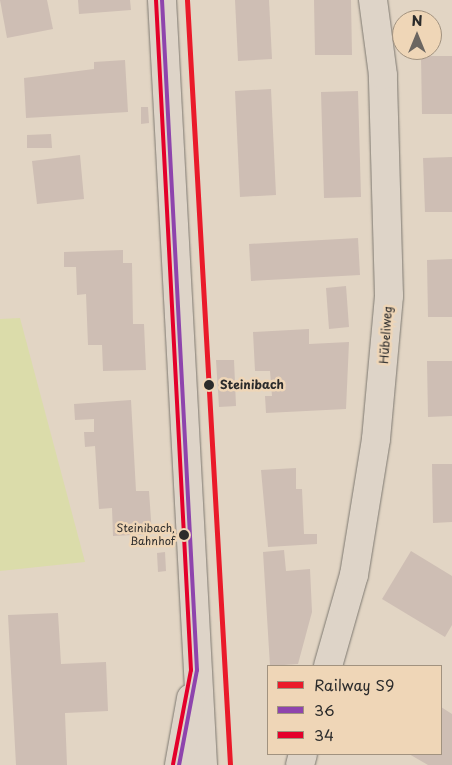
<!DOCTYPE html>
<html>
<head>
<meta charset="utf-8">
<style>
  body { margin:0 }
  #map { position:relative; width:452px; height:765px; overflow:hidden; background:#e2d5c4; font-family:"Playpen Sans",sans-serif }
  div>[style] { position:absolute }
  .green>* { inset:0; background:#dbdcaa }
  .building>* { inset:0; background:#cebeb4 }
  .roads { filter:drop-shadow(0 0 1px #7d7870) drop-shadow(0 0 1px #7d7870) }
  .minor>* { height:28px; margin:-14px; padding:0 14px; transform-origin:14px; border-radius:14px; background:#ded4c8 }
  .primary>* { height:28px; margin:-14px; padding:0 14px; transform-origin:14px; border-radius:14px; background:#ded4c8 }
  .bus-1>* { height:4px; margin:-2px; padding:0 2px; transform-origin:2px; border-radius:2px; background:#8e44ad }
  .bus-2>* { height:4px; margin:-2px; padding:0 2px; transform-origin:2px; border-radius:2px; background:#e4002b }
  .rail-1>* { height:5px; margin:-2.5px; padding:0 2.5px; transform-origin:2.5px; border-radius:2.5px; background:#ea1a2a }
  .dots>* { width:14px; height:14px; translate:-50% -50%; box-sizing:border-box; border:2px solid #efd6b7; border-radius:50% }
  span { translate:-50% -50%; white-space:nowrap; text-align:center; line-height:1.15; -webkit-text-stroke:5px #efd6b7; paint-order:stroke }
  .bus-label { font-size:11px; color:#2b2b2b }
  .right { translate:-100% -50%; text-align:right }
  .street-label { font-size:12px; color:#2b2b2b }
  .stop-label { font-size:12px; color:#2b2b2b; font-weight:700 }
  .left { translate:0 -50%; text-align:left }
  .legend { position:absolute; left:267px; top:665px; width:175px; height:90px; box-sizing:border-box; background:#efd6b7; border:1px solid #a1927f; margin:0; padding:6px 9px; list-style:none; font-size:15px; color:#2b2b2b }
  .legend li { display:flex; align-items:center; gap:10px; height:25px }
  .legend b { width:25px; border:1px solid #a1927f }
  .north { position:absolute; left:392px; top:10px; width:50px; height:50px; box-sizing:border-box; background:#efd6b7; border:1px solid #a1927f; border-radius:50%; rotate:0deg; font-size:14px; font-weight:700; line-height:20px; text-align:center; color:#2b2b2b }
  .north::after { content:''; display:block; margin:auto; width:18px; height:22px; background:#6b6661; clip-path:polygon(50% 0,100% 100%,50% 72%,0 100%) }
</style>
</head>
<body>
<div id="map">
  <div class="green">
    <i style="clip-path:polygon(20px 318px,85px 562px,0 571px,0 319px)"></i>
  </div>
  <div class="building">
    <i style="clip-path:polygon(0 0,47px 0,53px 29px,7px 38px)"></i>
    <i style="clip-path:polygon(78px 0,130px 0,131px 10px,79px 14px)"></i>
    <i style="clip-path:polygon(235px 0,269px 0,272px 59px,238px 61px)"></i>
    <i style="clip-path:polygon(314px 0,351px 0,352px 55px,315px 55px)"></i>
    <i style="clip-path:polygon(421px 56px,452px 56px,452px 114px,422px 114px)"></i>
    <i style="clip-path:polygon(125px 60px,128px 112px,26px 118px,24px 78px,94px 69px,94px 62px)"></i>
    <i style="clip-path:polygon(271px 89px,276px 195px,240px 197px,235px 91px)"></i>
    <i style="clip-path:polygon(358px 91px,361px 197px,324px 198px,321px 92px)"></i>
    <i style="clip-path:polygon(141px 107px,148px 107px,149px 123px,141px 124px)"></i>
    <i style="clip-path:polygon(51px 134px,52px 148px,27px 148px,27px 135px)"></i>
    <i style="clip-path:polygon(80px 155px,84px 199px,37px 204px,32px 161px)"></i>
    <i style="clip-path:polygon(452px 157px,452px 212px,425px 212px,423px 158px)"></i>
    <i style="clip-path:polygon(358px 238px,360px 275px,251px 281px,249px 244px)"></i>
    <i style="clip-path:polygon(123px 250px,123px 263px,132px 263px,133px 324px,144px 324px,146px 370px,103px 371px,102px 345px,88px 345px,86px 294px,77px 295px,76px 267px,64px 267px,64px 252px)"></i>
    <i style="clip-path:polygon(452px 259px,452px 317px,428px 317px,427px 260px)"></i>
    <i style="clip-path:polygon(346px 286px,349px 327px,329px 329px,326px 288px)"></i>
    <i style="clip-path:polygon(309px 329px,309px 344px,349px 342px,346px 409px,266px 413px,265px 396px,272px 396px,270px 371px,255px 371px,253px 332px)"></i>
    <i style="clip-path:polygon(216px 360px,234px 360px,236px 406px,219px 407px)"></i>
    <i style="clip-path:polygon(427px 361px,452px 361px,452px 416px,428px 417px)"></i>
    <i style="clip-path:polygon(131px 400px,136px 491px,149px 491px,152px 534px,113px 536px,112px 508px,99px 509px,95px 446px,85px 447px,84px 432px,94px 432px,94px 419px,75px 420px,74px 404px)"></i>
    <i style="clip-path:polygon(432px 464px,452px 464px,452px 522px,433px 523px)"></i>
    <i style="clip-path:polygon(296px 468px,296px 489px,302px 489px,304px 534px,317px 534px,317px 544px,268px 547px,261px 470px)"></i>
    <i style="clip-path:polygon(284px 550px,286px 571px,310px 569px,312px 612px,298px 664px,270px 666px,263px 552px)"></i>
    <i style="clip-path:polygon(411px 551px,452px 576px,452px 625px,445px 637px,382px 599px)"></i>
    <i style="clip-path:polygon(165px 552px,166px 571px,158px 572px,157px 553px)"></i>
    <i style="clip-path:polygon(58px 613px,61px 664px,106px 662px,108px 711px,65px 713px,67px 765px,16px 765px,8px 615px)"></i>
    <i style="clip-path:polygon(441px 707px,452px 714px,452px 765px,428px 765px,409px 754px,441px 754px)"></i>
  </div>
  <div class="roads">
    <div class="minor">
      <i style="left:328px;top:666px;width:95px;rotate:-74.1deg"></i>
      <i style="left:354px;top:575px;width:138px;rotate:-80.8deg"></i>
      <i style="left:376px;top:439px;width:144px;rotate:-84.8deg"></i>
      <i style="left:389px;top:296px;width:221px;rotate:-91.6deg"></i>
      <i style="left:383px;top:75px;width:76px;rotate:-97.6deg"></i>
      <i style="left:300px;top:765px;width:11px;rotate:-75deg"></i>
    </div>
    <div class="primary">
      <i style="left:162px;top:0;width:766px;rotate:86.93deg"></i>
      <i style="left:179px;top:765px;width:68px;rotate:-79.8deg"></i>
    </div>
  </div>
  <div class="bus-1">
    <i style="left:162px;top:0;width:671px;rotate:87.01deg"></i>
    <i style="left:197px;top:670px;width:97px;rotate:100.7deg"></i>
  </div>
  <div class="bus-2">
    <i style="left:156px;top:0;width:671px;rotate:87.01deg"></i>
    <i style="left:191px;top:670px;width:96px;rotate:100.8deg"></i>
  </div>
  <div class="rail-1">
    <i style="left:187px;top:0;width:766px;rotate:86.78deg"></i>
  </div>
  <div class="dots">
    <i style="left:209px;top:385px;background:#2b2b2b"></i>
    <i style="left:184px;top:535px;background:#2b2b2b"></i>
  </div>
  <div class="bus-label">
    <span class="right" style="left:175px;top:535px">Steinibach,<br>Bahnhof</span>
  </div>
  <div class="street-label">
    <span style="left:386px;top:335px;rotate:-86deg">Hübeliweg</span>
  </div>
  <div class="stop-label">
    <span class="left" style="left:220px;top:385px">Steinibach</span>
  </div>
  <ul class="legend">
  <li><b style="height:6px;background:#ea1a2a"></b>Railway S9</li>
  <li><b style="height:6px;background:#8e44ad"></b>36</li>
  <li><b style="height:6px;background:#e4002b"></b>34</li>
  </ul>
  <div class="north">N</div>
</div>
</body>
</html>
